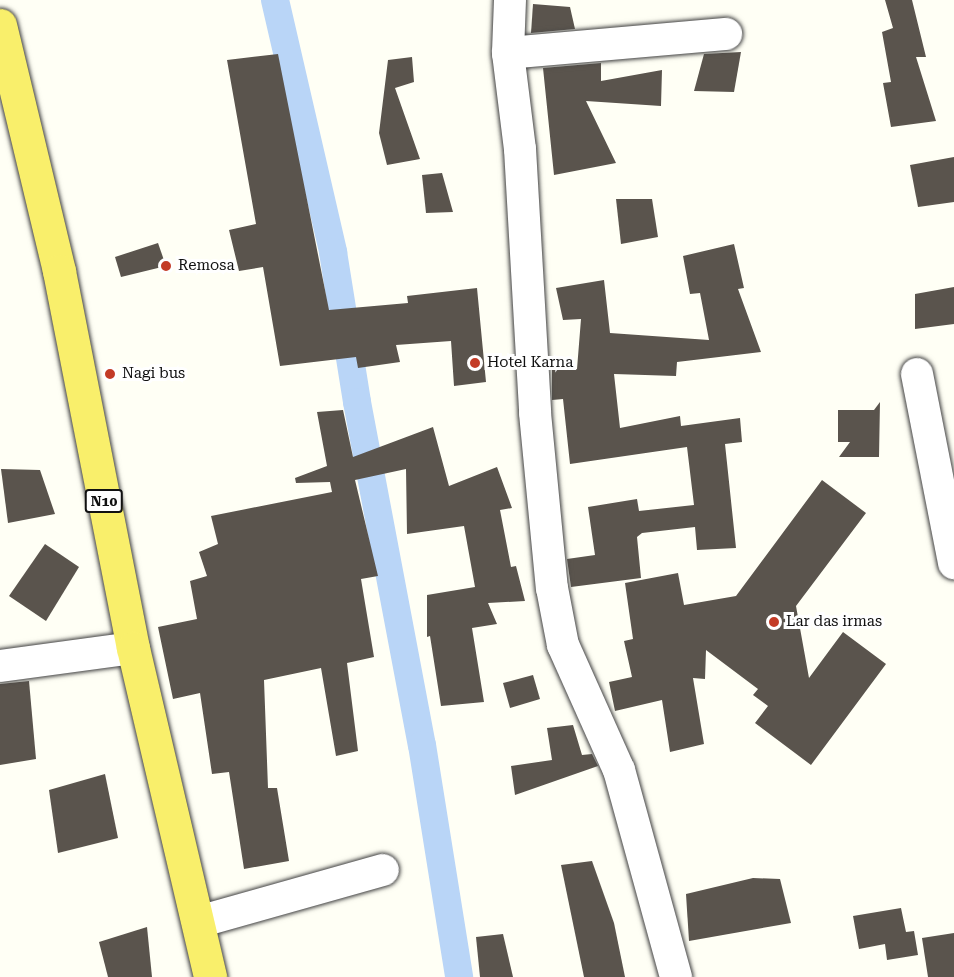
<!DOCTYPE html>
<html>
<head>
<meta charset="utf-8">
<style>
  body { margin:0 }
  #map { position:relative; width:954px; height:977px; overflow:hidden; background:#fffff5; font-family:"Roboto Serif",serif }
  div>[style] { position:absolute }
  .canal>* { height:28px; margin:-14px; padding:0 14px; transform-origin:14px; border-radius:14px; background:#b9d5f7 }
  .building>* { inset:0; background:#5a544d }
  .roads { filter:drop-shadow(0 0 2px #444) drop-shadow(0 0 2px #444) }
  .minor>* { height:32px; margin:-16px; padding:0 16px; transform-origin:16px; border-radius:16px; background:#fff }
  .primary>* { height:33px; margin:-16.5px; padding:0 16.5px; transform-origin:16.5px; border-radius:16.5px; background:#f9ef6b }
  .dots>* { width:16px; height:16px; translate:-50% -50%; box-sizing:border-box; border:3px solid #fff; border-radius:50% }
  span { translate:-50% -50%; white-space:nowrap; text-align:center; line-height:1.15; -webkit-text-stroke:6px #fff; paint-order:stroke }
  .shield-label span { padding:2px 4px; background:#fff; border:2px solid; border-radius:4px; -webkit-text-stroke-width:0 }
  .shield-label { font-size:14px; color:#111; font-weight:700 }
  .poi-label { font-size:15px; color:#111 }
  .left { translate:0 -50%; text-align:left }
</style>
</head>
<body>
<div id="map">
  <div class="canal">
    <i style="left:275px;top:0;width:259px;rotate:77deg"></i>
    <i style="left:333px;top:252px;width:152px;rotate:80.9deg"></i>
    <i style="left:357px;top:402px;width:349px;rotate:79.3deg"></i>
    <i style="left:422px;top:745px;width:235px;rotate:80.9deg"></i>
  </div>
  <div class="building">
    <i style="clip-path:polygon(885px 0,912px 0,926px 57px,916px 57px,936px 121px,891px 127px,883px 83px,891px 82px,882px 32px,893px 28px)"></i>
    <i style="clip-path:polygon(533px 4px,570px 7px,575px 29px,531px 33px)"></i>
    <i style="clip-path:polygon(741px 52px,734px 92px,694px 91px,704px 54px)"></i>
    <i style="clip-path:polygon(278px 54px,329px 310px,408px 303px,407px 296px,477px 288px,486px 382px,454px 386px,451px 341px,396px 345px,400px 362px,358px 368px,356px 357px,280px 366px,263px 267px,239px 271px,229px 230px,256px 224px,227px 60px)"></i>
    <i style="clip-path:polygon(412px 57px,414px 82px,395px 88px,420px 159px,387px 165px,379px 133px,388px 60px)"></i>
    <i style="clip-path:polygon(601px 63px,601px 81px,662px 70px,661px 106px,586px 101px,616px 163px,554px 175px,543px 68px)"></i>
    <i style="clip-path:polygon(954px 157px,954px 202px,918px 207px,910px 165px)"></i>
    <i style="clip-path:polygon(442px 173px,453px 212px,426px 213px,422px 175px)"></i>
    <i style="clip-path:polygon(616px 199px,652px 199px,658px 237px,621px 244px)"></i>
    <i style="clip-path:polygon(158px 243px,166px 266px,121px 277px,115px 257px)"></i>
    <i style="clip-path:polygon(734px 244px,744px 288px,738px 289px,761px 352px,677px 362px,676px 376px,614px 374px,620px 428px,680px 416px,681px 426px,740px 418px,742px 442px,725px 444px,736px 548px,697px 550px,695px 527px,642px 533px,637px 537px,641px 578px,571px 587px,567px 559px,595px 555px,588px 507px,637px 499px,639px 511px,694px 505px,687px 447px,570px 464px,563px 399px,552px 400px,552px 368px,577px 369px,581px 319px,563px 320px,556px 288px,604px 280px,610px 333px,709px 340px,700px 293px,690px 294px,683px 256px)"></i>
    <i style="clip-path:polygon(954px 287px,954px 324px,915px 329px,915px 294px)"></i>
    <i style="clip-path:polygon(880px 402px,879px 457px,839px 457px,850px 442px,838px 442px,838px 410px,874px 410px)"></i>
    <i style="clip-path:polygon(343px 410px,353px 457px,433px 427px,449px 486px,497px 467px,512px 508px,500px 510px,511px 567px,516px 566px,525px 601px,488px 603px,497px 624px,472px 628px,484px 702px,441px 706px,430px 636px,427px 637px,427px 595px,475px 587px,464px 526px,407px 534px,406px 469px,355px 480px,378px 576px,361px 579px,374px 657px,347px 663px,358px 751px,336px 756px,321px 668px,264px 680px,268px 788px,277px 788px,289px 861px,244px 869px,229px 772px,212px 774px,200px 693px,173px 699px,158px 627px,197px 619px,190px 581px,207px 576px,199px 552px,218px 544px,211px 516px,332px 492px,330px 482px,296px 483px,295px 478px,327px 466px,317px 412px)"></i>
    <i style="clip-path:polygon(1px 469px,40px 470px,55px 514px,8px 523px)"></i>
    <i style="clip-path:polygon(822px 480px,866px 513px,796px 606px,809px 678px,843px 632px,886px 664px,811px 765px,755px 723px,768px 706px,753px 695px,758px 689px,706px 650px,705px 679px,693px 678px,704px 744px,670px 752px,662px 700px,615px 711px,609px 682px,632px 677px,624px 641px,633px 639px,625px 583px,678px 573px,684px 605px,736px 596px)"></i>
    <i style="clip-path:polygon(45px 544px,79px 567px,46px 621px,9px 596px)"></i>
    <i style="clip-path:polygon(533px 675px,540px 699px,510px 708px,503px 683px)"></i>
    <i style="clip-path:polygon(29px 681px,36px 759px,0 765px,0 684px)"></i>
    <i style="clip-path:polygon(573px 725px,582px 755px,592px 754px,598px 766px,515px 795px,511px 766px,552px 760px,547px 728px)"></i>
    <i style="clip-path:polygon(105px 774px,118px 838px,58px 853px,49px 790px)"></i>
    <i style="clip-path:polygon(592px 861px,614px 923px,625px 977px,584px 977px,561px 865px)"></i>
    <i style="clip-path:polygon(753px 878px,780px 879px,791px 923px,689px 941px,686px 894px)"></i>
    <i style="clip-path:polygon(901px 908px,906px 932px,914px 931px,918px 955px,887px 960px,885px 944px,859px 949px,853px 916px)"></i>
    <i style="clip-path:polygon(147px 927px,152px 977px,108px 977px,99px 942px)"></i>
    <i style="clip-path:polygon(954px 933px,954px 977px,928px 977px,922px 938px)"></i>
    <i style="clip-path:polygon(503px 934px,513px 977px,480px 977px,476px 937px)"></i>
  </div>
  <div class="roads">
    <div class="minor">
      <i style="left:510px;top:0;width:53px;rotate:92.2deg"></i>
      <i style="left:508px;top:53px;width:97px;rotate:82.9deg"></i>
      <i style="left:520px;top:149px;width:264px;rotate:86.7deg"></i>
      <i style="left:535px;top:413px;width:176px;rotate:84.5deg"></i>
      <i style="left:552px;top:588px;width:58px;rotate:79.1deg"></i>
      <i style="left:563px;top:645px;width:137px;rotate:65.9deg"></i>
      <i style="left:619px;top:770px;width:215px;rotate:74.6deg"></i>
      <i style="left:508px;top:53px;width:219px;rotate:-5deg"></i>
      <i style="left:917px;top:374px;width:193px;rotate:78.9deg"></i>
      <i style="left:0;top:666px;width:134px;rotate:-7.7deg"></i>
      <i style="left:198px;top:922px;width:192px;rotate:-15.7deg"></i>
    </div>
    <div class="primary">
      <i style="left:0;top:25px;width:253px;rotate:76.5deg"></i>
      <i style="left:59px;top:271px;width:384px;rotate:78.9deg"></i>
      <i style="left:133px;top:648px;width:338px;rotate:76.8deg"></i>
    </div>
  </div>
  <div class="dots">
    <i style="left:166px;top:266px;background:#c33b26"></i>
    <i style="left:475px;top:363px;background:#c33b26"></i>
    <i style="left:110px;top:374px;background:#c33b26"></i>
    <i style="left:774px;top:622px;background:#c33b26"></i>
  </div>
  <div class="shield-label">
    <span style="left:104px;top:501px">N10</span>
  </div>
  <div class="poi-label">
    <span class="left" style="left:178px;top:266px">Remosa</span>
    <span class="left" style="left:487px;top:363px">Hotel Karna</span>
    <span class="left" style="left:122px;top:374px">Nagi bus</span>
    <span class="left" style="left:786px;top:622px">Lar das irmas</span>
  </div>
</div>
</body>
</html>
